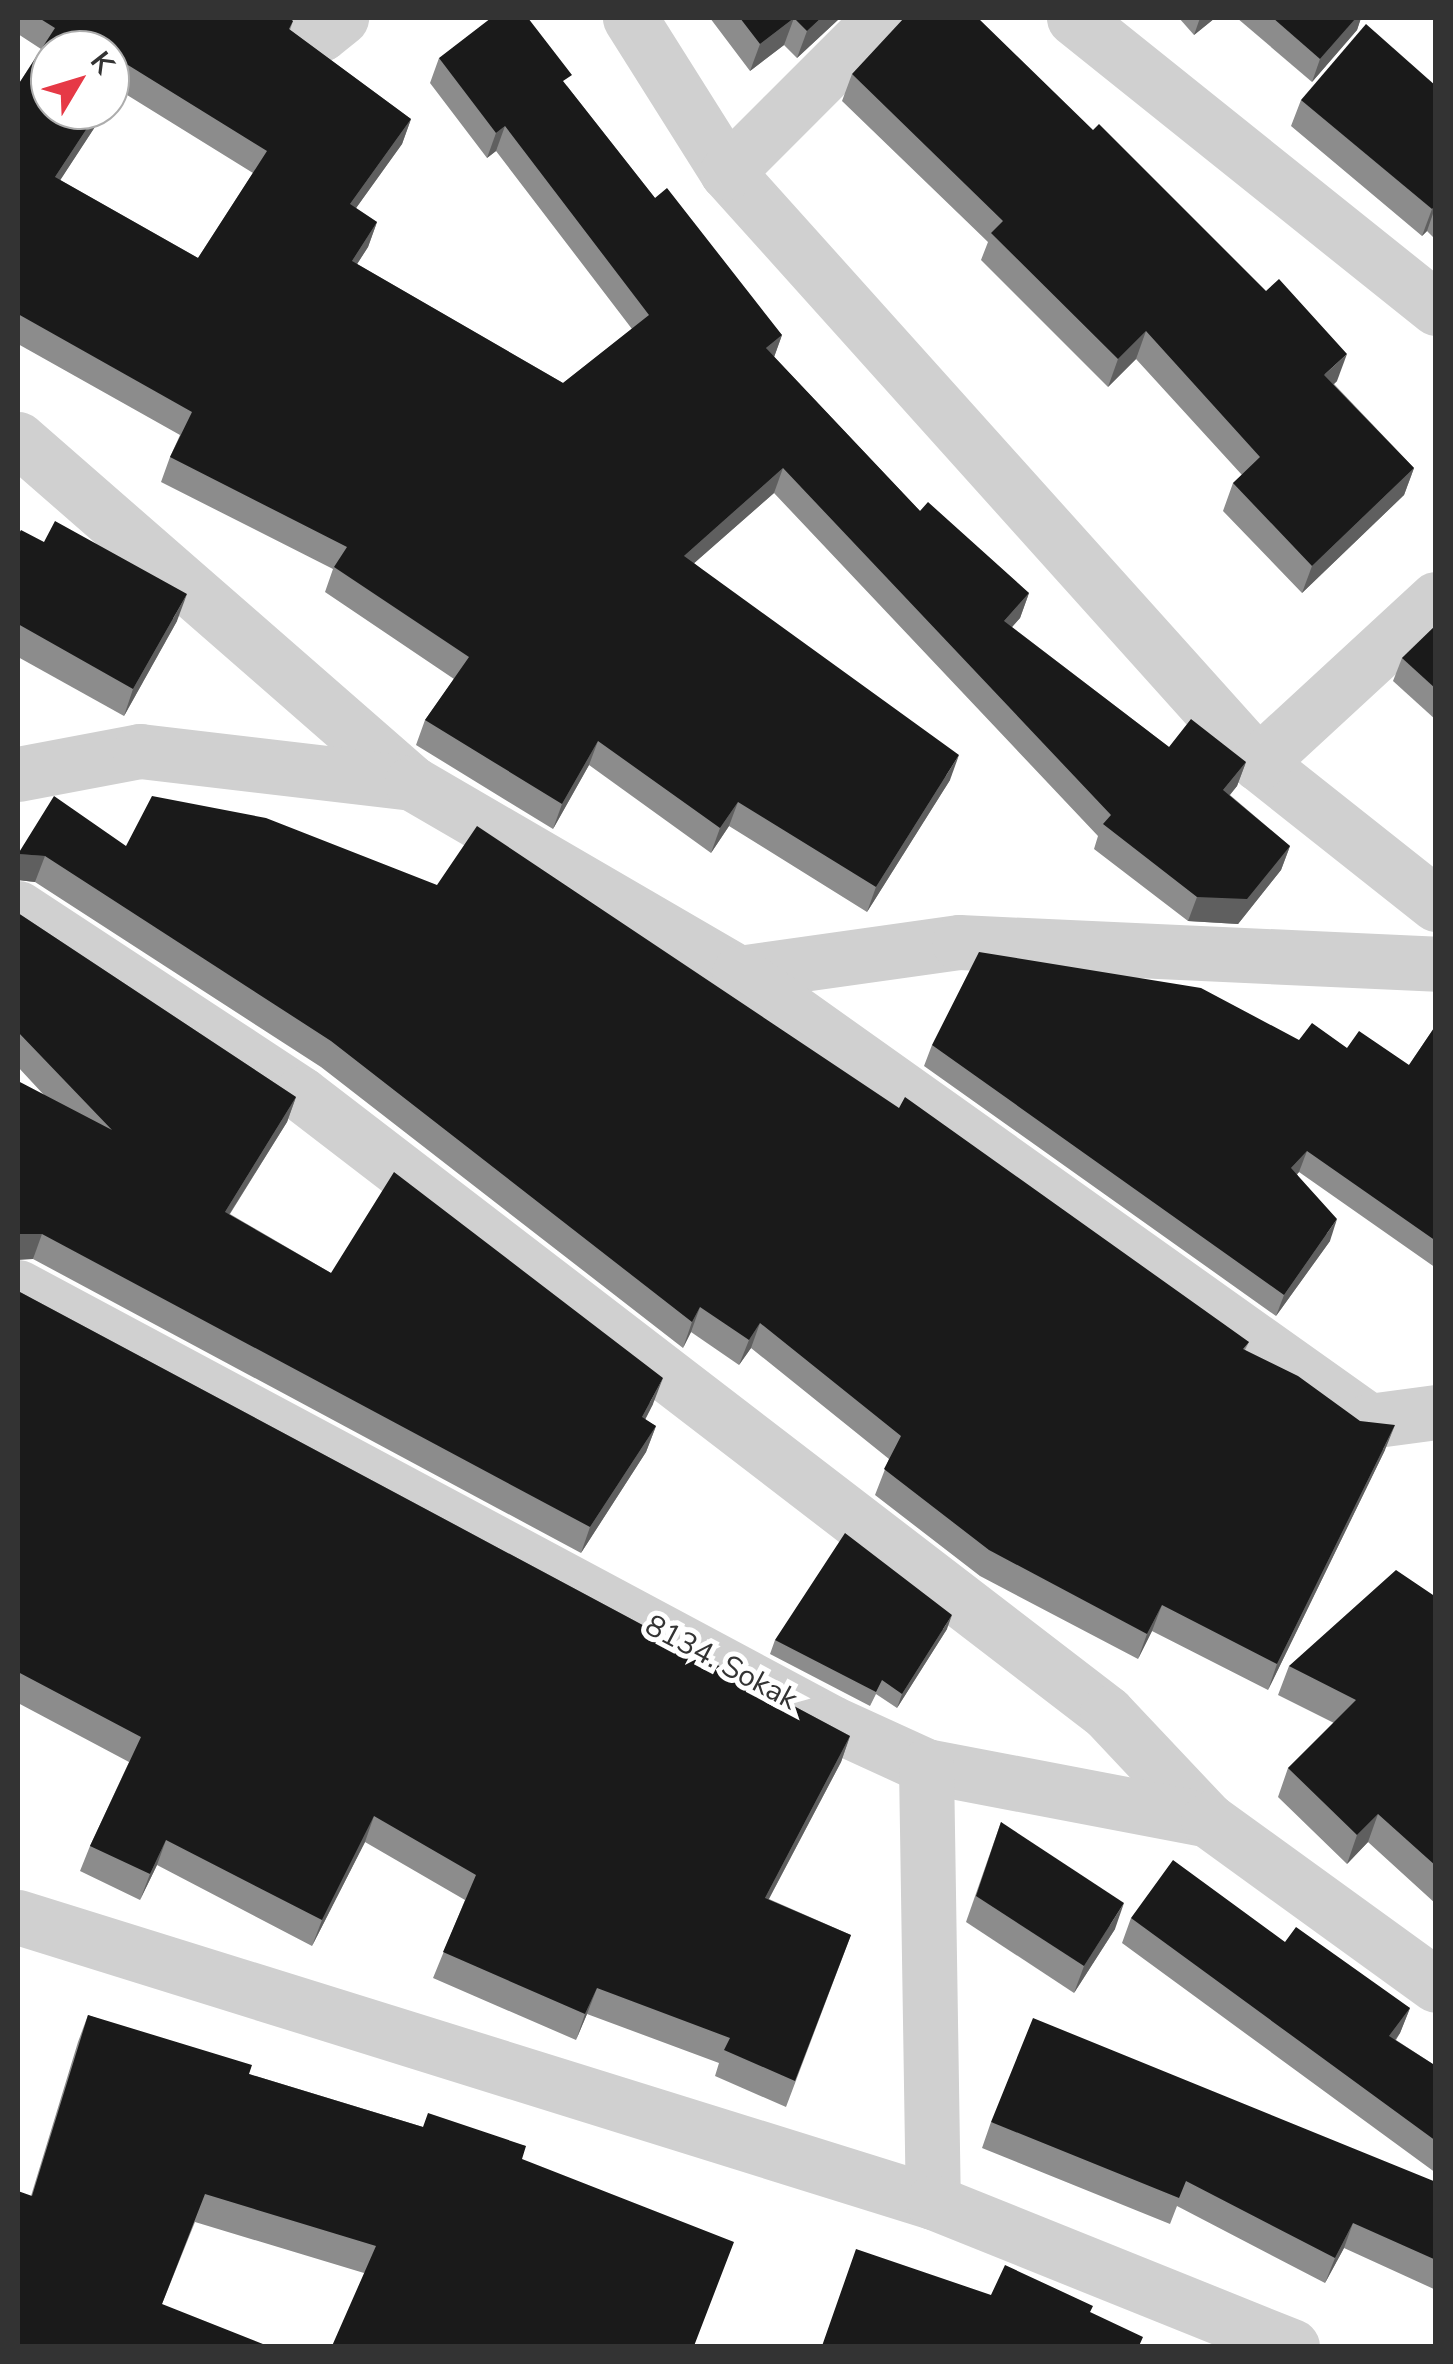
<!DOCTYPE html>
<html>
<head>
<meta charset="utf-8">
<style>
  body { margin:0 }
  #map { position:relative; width:1453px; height:2364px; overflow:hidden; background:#fff; font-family:"Nunito Sans",sans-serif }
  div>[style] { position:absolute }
  .minor>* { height:55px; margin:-27.5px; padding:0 27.5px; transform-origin:27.5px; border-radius:27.5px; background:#d0d0d0 }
  .wall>* { inset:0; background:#8c8c8c }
  .shaded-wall>* { inset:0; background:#5f5f5f }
  .building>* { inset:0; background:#1a1a1a }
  span { translate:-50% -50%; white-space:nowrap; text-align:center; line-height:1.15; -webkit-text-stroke:10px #fff; paint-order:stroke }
  .street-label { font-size:30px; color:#333 }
  .frame { position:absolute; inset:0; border:20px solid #333; pointer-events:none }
  .north { position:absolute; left:30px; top:30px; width:100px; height:100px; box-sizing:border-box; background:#fff; border:2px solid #adadad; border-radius:50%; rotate:52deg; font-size:28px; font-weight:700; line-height:40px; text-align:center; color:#333 }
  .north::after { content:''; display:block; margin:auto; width:35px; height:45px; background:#e63946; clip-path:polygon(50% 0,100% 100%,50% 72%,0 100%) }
</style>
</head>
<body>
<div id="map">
  <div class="minor">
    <i style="left:299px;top:18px;width:27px;rotate:36deg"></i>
    <i style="left:321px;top:34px;width:26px;rotate:-39deg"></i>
    <i style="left:630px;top:18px;width:182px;rotate:57.8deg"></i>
    <i style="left:727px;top:172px;width:795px;rotate:48.06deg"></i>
    <i style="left:1258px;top:763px;width:227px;rotate:38.4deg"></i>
    <i style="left:1074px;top:18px;width:464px;rotate:38.7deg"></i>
    <i style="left:727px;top:172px;width:218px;rotate:-45deg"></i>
    <i style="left:18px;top:439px;width:523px;rotate:41.12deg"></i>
    <i style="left:1258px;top:763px;width:242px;rotate:-42.7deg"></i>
    <i style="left:18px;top:774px;width:124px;rotate:-10.7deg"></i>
    <i style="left:140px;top:751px;width:274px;rotate:6.7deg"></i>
    <i style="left:412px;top:783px;width:378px;rotate:30.2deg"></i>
    <i style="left:739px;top:973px;width:222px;rotate:-8deg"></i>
    <i style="left:959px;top:942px;width:478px;rotate:2.6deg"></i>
    <i style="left:18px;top:908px;width:339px;rotate:33.3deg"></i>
    <i style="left:301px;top:1094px;width:1016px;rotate:37.52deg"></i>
    <i style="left:1107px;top:1713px;width:147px;rotate:46.7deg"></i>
    <i style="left:739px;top:973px;width:773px;rotate:35.42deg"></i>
    <i style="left:1369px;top:1421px;width:68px;rotate:-7.7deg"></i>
    <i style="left:18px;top:1287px;width:923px;rotate:28.17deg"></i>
    <i style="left:832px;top:1723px;width:103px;rotate:24.6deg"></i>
    <i style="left:926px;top:1766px;width:287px;rotate:10.8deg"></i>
    <i style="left:1208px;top:1820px;width:281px;rotate:35.9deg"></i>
    <i style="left:926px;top:1766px;width:436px;rotate:89.1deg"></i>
    <i style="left:18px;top:1917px;width:958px;rotate:17.3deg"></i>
    <i style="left:933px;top:2202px;width:387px;rotate:21.9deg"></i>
  </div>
  <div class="wall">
    <i style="clip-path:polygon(evenodd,18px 18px,289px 18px,293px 21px,290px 30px,411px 119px,402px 144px,356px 208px,377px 222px,368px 247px,357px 264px,563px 383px,632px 329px,496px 151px,487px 158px,430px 83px,439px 58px,567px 86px,655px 198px,782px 335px,774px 357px,920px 511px,1029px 593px,1020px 618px,1012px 627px,1169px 747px,1246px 762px,1237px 786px,1230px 795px,1290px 846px,1281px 870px,1238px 924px,1188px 921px,1094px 849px,1098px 836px,774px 493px,694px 563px,950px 780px,867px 912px,729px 826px,711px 853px,589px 765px,553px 829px,416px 745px,425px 720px,454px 679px,325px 592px,333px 569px,161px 482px,170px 457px,180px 435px,18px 344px,18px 85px,41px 49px,18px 34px,18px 18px,119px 90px,253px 173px,198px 258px,60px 180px,119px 90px)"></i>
    <i style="clip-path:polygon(710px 18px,840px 18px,797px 58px,784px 45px,750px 71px)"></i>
    <i style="clip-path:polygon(1179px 18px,1215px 18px,1194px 35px)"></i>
    <i style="clip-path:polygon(1237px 18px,1361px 18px,1357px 30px,1312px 82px)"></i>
    <i style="clip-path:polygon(852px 74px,1337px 381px,1334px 384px,1414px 468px,1404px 495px,1302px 593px,1223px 511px,1233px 483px,1242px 475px,1136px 359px,1108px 387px,981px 260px,988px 242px,842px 101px)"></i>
    <i style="clip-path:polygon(1436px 86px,1436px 240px,1427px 231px,1422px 236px,1291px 126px,1301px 100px)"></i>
    <i style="clip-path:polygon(18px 535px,177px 621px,124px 716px,18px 657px)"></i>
    <i style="clip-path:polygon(1436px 625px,1436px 720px,1393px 681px,1402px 658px)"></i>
    <i style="clip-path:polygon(126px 846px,1249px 1342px,1245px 1350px,1385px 1450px,1268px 1690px,1152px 1631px,1138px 1659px,980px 1576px,875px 1495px,889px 1459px,751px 1348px,739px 1365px,691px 1332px,683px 1348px,321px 1067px,35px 882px,18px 880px,18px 852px)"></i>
    <i style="clip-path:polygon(18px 913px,296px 1097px,287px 1122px,230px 1214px,331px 1273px,653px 1404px,645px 1420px,656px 1426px,646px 1452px,581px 1553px,33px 1259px,44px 1095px,18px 1067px)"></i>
    <i style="clip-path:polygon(1436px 1025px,1436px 1268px,1299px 1172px,1297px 1174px,1330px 1241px,1276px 1316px,924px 1066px,932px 1045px,1299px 1040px,1347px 1048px,1409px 1065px)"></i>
    <i style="clip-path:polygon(18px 1291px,850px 1736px,841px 1762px,769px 1899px,851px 1935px,786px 2107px,715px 2076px,719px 2063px,587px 2014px,576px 2040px,433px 1978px,465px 1900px,365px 1842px,312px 1946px,157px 1865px,140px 1900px,80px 1871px,90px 1846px,129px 1762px,18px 1703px)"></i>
    <i style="clip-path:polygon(1436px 1597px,1436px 1904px,1368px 1842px,1347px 1864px,1278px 1797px,1288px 1768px,1334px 1723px,1278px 1695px,1289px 1666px)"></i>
    <i style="clip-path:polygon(947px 1629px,897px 1708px,876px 1694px,870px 1706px,770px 1654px,775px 1640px)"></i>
    <i style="clip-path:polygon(1001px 1822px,1115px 1929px,1074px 1993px,966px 1922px)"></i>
    <i style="clip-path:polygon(1131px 1918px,1285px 1942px,1410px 2008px,1400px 2033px,1396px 2040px,1436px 2066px,1436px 2173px,1122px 1943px)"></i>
    <i style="clip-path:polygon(88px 2015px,249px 2074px,423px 2127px,526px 2146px,364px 2273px,195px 2222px,162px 2304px,18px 2346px,31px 2196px,78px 2042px)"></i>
    <i style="clip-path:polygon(991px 2122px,1436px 2182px,1436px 2290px,1344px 2248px,1325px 2283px,1177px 2206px,1170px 2224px,982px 2148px)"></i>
  </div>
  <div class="shaded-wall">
    <i style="clip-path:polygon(794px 18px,784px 45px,750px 71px,760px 44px)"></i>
    <i style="clip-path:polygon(821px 18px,840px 18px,797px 58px,807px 31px)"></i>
    <i style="clip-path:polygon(1200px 18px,1215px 18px,1194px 35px)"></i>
    <i style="clip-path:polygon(1356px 18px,1361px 18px,1357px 30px,1312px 82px,1320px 59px)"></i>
    <i style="clip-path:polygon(128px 65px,119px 90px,110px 104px,110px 93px)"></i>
    <i style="clip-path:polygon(99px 110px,106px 110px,46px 202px,55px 177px)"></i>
    <i style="clip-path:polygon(411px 119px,402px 144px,341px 229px,350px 204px)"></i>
    <i style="clip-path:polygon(505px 126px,496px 151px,487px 158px,496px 133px)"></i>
    <i style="clip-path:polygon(1436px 205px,1427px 231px,1422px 236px,1432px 209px)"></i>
    <i style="clip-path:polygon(377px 222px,368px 247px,343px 286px,352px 261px)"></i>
    <i style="clip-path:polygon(1146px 331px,1136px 359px,1108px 387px,1118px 359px)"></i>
    <i style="clip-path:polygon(782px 335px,773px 360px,766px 348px)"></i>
    <i style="clip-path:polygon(1347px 354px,1337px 381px,1315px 402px,1324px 375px)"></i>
    <i style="clip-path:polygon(783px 468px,774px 493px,675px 580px,684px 556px)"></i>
    <i style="clip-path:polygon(1414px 468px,1404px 495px,1302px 593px,1312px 566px)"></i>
    <i style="clip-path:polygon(1029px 593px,1020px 618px,995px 646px,1004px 621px)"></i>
    <i style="clip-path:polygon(187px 594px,177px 621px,124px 716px,133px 689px)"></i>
    <i style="clip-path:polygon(598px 741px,589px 765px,553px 829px,562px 804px)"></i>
    <i style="clip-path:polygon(959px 755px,950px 780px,867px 912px,876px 887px)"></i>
    <i style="clip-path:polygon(1246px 762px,1237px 786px,1214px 814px,1223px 790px)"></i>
    <i style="clip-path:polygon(738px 802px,729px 826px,711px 853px,720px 828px)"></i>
    <i style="clip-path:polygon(1290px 846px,1281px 870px,1238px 924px,1188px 921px,1197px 897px)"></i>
    <i style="clip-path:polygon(18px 854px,45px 856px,35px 882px,18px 880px)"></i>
    <i style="clip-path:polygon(296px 1097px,287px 1122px,215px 1237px,225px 1212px)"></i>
    <i style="clip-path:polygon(1307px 1151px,1299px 1172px,1284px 1189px,1291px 1168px)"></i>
    <i style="clip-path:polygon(1337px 1219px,1330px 1241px,1276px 1316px,1284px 1295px)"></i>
    <i style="clip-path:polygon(18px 1234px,42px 1234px,33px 1259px,18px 1260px)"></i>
    <i style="clip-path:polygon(700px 1307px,691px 1332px,683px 1348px,692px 1322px)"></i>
    <i style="clip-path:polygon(760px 1323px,751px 1348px,739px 1365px,749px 1340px)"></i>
    <i style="clip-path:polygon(663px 1378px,653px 1404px,633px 1443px,642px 1417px)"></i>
    <i style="clip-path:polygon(1395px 1425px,1385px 1450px,1268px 1690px,1277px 1664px)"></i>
    <i style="clip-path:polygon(656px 1426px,646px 1452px,581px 1553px,590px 1527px)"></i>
    <i style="clip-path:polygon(1162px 1605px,1152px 1631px,1138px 1659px,1147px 1634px)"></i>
    <i style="clip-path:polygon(952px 1615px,947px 1629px,897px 1708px,902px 1694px)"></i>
    <i style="clip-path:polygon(850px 1736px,841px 1762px,756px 1923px,765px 1898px)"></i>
    <i style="clip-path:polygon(1378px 1814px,1368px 1842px,1347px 1864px,1357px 1835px)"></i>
    <i style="clip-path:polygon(374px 1816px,365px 1842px,312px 1946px,322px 1920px)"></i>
    <i style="clip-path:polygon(166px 1840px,157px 1865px,140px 1900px,150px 1874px)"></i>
    <i style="clip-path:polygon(1124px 1903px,1115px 1929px,1074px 1993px,1084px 1966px)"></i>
    <i style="clip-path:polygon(597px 1988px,587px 2014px,576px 2040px,585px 2014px)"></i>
    <i style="clip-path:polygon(1410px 2008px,1400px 2033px,1380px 2061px,1389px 2036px)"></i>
    <i style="clip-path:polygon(1353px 2223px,1344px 2248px,1325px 2283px,1335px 2258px)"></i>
  </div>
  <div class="building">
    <i style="clip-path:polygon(evenodd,39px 18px,289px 18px,293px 21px,289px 29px,411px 119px,350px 204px,377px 222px,352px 261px,563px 383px,649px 315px,505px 126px,496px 133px,439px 58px,491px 18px,528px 18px,572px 75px,563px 81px,655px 198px,667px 188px,782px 335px,766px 348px,920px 511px,928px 502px,1029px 593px,1004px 621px,1169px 747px,1191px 719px,1246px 762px,1223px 790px,1290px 846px,1247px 899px,1197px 897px,1103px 824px,1111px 815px,783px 468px,684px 556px,959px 755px,876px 887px,738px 802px,720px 828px,598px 741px,562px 804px,425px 720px,469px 657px,334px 567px,347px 547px,170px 457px,192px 412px,18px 314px,18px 85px,55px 28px,39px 18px,50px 50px,110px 50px,110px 93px,128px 65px,267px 151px,198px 258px,55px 177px,99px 110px,50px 110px,50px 50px)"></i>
    <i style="clip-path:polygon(740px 18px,821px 18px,807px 31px,794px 18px,760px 44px)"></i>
    <i style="clip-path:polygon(904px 18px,978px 18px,1093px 130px,1099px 124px,1266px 291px,1279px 279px,1347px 354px,1324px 375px,1414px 468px,1312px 566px,1233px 483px,1260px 457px,1146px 331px,1118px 359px,991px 233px,1003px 221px,852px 74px)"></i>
    <i style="clip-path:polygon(1273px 18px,1356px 18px,1320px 59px)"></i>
    <i style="clip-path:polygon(1366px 24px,1436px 86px,1436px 205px,1432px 209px,1301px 100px)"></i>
    <i style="clip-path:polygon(55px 521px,187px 594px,133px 689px,18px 624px,18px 535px,21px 530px,44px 542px)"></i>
    <i style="clip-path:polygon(1436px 625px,1436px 689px,1402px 658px)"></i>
    <i style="clip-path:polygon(54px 796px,126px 846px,152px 796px,266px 818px,437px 885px,477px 826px,899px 1108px,905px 1097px,1249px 1342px,1243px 1349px,1298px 1376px,1360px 1421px,1395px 1425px,1277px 1664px,1162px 1605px,1147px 1634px,989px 1550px,884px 1469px,901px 1436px,760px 1323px,749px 1340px,700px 1307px,692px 1322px,331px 1041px,45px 856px,18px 854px)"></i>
    <i style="clip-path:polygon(18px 913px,296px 1097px,225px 1212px,331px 1273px,394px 1172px,663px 1378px,642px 1417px,656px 1426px,590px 1527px,42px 1234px,18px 1234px,18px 1081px,112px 1130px,18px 1032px)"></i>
    <i style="clip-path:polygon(979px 952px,1201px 988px,1299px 1040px,1312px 1023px,1347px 1048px,1359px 1031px,1409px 1065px,1436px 1025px,1436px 1241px,1307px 1151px,1291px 1168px,1337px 1219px,1284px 1295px,932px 1045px)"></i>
    <i style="clip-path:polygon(18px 1291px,850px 1736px,765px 1898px,851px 1935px,795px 2081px,724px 2050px,730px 2038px,597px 1988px,585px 2014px,443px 1952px,476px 1875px,374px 1816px,322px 1920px,166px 1840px,150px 1874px,90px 1846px,141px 1737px,18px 1672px)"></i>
    <i style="clip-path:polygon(845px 1533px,952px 1615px,902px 1694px,882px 1680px,876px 1692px,775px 1640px)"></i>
    <i style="clip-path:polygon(1396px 1570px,1436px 1597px,1436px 1866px,1378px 1814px,1357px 1835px,1288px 1768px,1356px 1700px,1289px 1666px)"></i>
    <i style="clip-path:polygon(1001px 1822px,1124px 1903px,1084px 1966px,976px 1896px)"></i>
    <i style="clip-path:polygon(1173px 1860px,1285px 1942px,1296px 1927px,1410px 2008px,1389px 2036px,1436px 2066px,1436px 2141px,1131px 1918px)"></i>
    <i style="clip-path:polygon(88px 2015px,252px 2065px,249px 2074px,423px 2127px,428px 2113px,526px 2146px,522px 2159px,734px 2242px,694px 2346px,332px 2346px,376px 2246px,205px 2194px,162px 2304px,268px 2346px,18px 2346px,18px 2191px,32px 2196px)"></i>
    <i style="clip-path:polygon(1033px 2018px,1436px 2182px,1436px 2260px,1353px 2223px,1335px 2258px,1186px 2181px,1179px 2198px,991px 2122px)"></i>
    <i style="clip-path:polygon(856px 2249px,991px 2295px,1005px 2265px,1093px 2306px,1090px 2312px,1143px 2337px,1139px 2346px,822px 2346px)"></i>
  </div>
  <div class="street-label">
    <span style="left:721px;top:1663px;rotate:28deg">8134. Sokak</span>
  </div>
  <div class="frame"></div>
  <div class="north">K</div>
</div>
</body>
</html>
